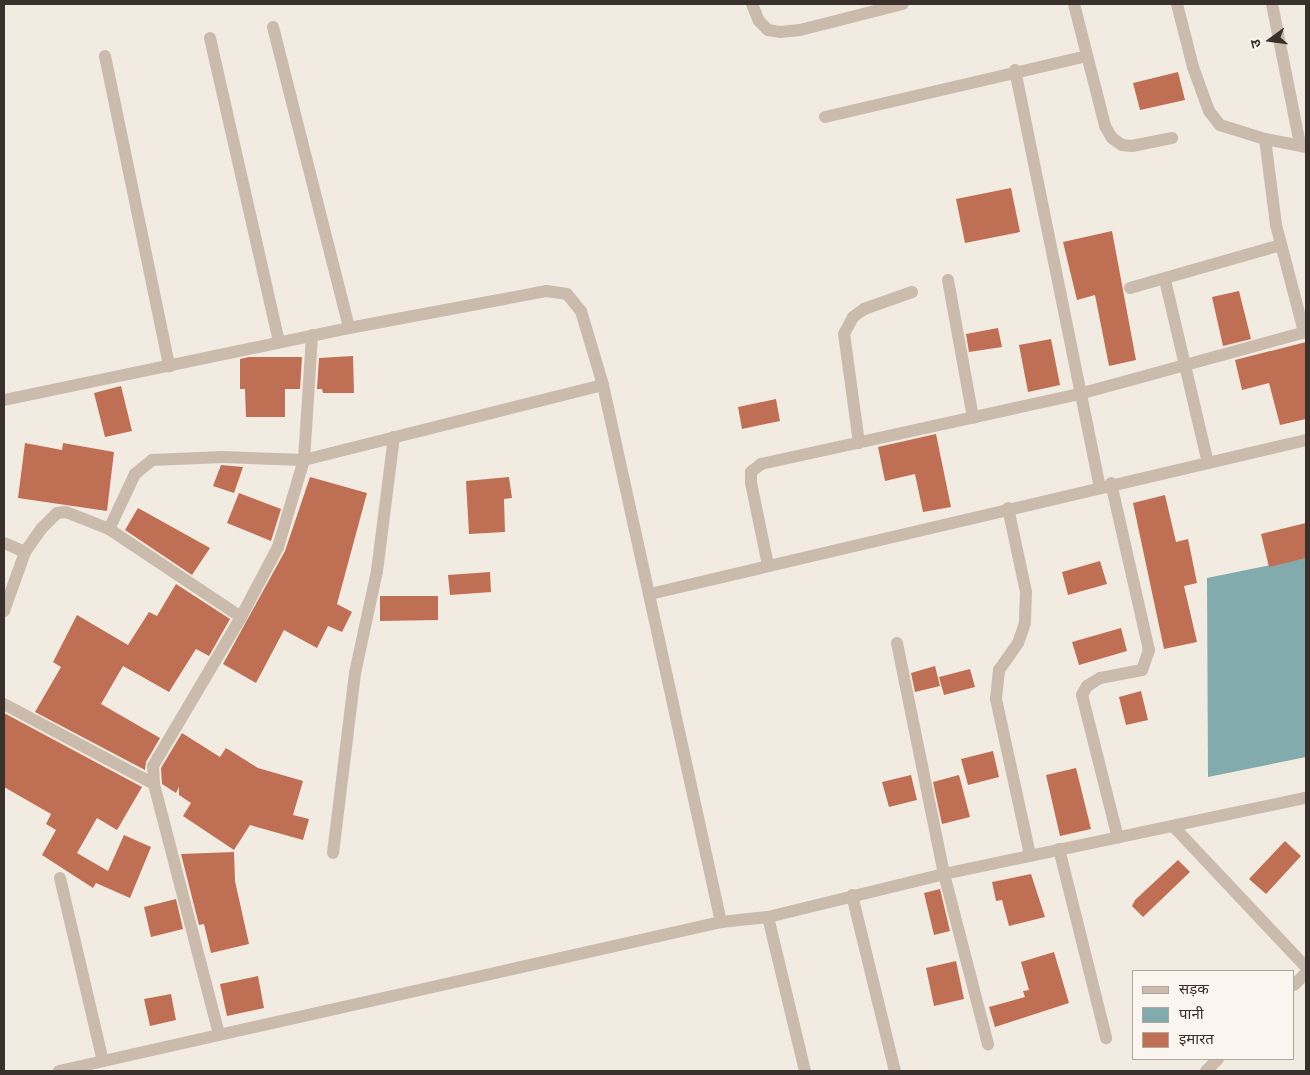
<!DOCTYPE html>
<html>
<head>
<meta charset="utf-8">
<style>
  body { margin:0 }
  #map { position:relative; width:1310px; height:1075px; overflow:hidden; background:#f2ebe1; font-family:"Space Grotesk","Noto Sans Devanagari",sans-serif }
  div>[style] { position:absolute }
  .water>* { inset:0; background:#82abae }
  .building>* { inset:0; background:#bf6f53 }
  .minor>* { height:12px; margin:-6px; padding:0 6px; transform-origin:6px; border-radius:6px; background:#cabbad }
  span { translate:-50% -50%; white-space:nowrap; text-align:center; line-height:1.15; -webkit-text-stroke:4.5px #faf5ee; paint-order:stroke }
  .frame { position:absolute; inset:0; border:5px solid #39302b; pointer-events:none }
  .legend { position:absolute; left:1132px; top:970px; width:162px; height:90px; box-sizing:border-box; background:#faf5ee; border:1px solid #ada6a0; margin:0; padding:6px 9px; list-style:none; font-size:15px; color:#39302b }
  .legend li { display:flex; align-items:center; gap:10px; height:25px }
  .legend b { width:25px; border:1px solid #ada6a0 }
  .north { position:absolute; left:1245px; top:15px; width:50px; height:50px; -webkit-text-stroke:4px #faf5ee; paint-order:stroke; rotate:256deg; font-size:14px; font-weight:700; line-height:20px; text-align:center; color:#39302b }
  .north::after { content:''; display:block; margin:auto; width:18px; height:22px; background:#39302b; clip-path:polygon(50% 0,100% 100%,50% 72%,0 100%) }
</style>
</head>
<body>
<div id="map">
  <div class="water">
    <i style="clip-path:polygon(1306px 558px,1306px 757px,1208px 777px,1207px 578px)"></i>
  </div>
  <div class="building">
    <i style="clip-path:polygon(1178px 72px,1185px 100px,1140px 110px,1133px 83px)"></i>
    <i style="clip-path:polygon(1011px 188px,1020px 232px,965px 243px,956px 199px)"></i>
    <i style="clip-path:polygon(1112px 231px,1136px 360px,1109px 366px,1095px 295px,1077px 300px,1063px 242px)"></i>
    <i style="clip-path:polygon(1239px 291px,1251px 339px,1223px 346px,1212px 297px)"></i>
    <i style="clip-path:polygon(998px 328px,1002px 347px,969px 352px,966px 334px)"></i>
    <i style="clip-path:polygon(1051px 339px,1060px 385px,1028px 392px,1019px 345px)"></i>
    <i style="clip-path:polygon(1306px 342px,1306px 419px,1280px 425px,1269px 383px,1242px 390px,1235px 360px)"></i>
    <i style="clip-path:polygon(353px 356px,354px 393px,323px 393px,322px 389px,317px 389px,319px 358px)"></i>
    <i style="clip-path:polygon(249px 357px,302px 357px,300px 389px,285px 389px,285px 417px,246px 417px,245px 389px,240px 389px,240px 359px)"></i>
    <i style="clip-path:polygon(121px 386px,132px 431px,105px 437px,94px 393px)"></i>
    <i style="clip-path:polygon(776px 399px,780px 421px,742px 429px,738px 407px)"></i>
    <i style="clip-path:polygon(936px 434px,951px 507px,923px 512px,915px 474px,885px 481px,878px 447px)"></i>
    <i style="clip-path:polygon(25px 443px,62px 450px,63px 443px,114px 452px,107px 511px,18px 498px)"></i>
    <i style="clip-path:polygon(221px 465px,243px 467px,234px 493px,213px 486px)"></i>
    <i style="clip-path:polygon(310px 477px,367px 493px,337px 604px,352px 612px,342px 632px,328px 626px,317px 648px,284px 630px,256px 683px,223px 664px,285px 551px)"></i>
    <i style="clip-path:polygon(509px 477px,512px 498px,504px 499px,505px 532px,469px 534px,466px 481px)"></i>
    <i style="clip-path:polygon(239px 493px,281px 509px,271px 541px,227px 523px)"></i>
    <i style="clip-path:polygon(1165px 495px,1176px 542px,1188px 539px,1197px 583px,1184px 586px,1197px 642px,1164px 649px,1133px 503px)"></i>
    <i style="clip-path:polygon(138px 508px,210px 548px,192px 575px,125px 530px)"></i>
    <i style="clip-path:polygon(1306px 523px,1306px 558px,1269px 567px,1261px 534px)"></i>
    <i style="clip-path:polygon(1100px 561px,1107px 584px,1068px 595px,1062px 572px)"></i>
    <i style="clip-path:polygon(490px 572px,491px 592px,450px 595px,448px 575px)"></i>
    <i style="clip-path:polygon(176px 584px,230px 619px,209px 656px,196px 649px,169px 692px,123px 666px,101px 704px,160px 738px,146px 762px,145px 770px,35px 712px,61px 667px,53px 662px,77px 615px,128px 645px,149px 612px,157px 616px)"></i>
    <i style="clip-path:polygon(380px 596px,438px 596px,438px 620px,380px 621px)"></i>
    <i style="clip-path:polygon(1121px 628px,1127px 651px,1079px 665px,1072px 642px)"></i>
    <i style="clip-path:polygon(935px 666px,940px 686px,915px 692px,911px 673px)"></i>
    <i style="clip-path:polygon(970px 669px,975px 687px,944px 695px,939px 677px)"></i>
    <i style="clip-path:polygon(1141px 691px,1148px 720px,1126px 725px,1119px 697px)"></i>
    <i style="clip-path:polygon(4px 713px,142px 787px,117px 830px,97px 818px,77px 853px,108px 871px,124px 835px,151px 847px,130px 898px,96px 883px,93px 888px,42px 855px,56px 830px,46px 824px,51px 814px,4px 787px)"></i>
    <i style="clip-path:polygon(182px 733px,220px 757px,226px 748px,258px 768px,303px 781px,293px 815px,309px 819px,303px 840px,250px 825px,234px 850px,183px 816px,191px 803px,179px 795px,179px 787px,176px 793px,162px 784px,161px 768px)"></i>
    <i style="clip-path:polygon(993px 751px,999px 777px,968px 785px,961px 759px)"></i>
    <i style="clip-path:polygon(1076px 768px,1091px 829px,1060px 836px,1046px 775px)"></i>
    <i style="clip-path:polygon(911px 775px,917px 800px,889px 807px,882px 782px)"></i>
    <i style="clip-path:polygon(959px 775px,970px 817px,942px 824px,933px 782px)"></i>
    <i style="clip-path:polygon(1285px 841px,1301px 856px,1266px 894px,1249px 879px)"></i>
    <i style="clip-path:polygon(234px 852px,235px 881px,249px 944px,211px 953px,204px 924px,199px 925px,181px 854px)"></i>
    <i style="clip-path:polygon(1178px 860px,1190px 872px,1143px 917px,1132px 906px,1135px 900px)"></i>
    <i style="clip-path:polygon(1031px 874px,1045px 917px,1009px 926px,1002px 900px,996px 901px,992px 882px)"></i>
    <i style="clip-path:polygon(940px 889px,950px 931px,934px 935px,924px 893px)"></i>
    <i style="clip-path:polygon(176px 899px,183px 929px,151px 937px,144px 907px)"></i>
    <i style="clip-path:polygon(1054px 952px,1069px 1003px,995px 1027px,989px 1007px,1025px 997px,1023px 991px,1029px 990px,1021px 962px)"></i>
    <i style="clip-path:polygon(956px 961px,964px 999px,934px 1006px,926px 968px)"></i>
    <i style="clip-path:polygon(258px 976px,264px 1008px,227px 1016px,220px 984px)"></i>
    <i style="clip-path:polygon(171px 994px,176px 1020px,150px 1026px,144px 999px)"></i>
  </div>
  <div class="minor">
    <i style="left:752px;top:4px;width:18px;rotate:68deg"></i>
    <i style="left:759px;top:21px;width:13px;rotate:45deg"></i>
    <i style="left:768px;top:30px;width:12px;rotate:9deg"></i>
    <i style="left:780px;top:32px;width:20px;rotate:-6deg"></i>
    <i style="left:800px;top:30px;width:106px;rotate:-14.2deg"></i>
    <i style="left:1074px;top:4px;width:126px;rotate:75.7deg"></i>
    <i style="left:1105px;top:126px;width:14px;rotate:60deg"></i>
    <i style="left:1112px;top:138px;width:12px;rotate:35deg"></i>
    <i style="left:1122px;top:145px;width:10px;rotate:6deg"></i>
    <i style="left:1132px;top:146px;width:41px;rotate:-11.3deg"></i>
    <i style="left:1177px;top:4px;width:65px;rotate:75.7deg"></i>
    <i style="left:1193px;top:67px;width:47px;rotate:70deg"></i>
    <i style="left:1209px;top:111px;width:18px;rotate:52deg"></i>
    <i style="left:1220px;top:125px;width:47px;rotate:17.3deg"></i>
    <i style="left:1265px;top:139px;width:42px;rotate:11deg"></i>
    <i style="left:1272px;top:4px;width:143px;rotate:78.7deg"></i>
    <i style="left:273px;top:27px;width:310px;rotate:75.8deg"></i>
    <i style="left:210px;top:38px;width:312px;rotate:77.2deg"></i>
    <i style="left:105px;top:56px;width:317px;rotate:78.3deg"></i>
    <i style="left:1015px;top:70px;width:425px;rotate:78.5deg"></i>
    <i style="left:825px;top:117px;width:269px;rotate:-13.1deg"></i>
    <i style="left:1265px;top:139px;width:87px;rotate:82.7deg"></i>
    <i style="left:1276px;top:225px;width:111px;rotate:75.3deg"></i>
    <i style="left:948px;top:280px;width:140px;rotate:79.7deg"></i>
    <i style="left:1165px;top:280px;width:188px;rotate:76.8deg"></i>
    <i style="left:1130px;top:288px;width:157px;rotate:-15.9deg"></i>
    <i style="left:4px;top:400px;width:352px;rotate:-11.8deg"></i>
    <i style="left:349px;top:328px;width:200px;rotate:-10.6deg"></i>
    <i style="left:546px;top:291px;width:21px;rotate:8deg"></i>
    <i style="left:567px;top:294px;width:22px;rotate:51deg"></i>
    <i style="left:581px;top:311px;width:77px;rotate:73.4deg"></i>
    <i style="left:603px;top:385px;width:550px;rotate:77.61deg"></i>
    <i style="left:859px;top:443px;width:110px;rotate:-97.8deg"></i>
    <i style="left:844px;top:334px;width:19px;rotate:-62deg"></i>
    <i style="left:853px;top:317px;width:14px;rotate:-36deg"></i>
    <i style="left:864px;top:309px;width:51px;rotate:-19.5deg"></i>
    <i style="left:1111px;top:483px;width:171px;rotate:77.2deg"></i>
    <i style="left:1149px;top:650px;width:21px;rotate:109deg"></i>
    <i style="left:1142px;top:670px;width:43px;rotate:169.2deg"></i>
    <i style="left:1100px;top:678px;width:15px;rotate:148deg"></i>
    <i style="left:1087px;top:686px;width:10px;rotate:119deg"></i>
    <i style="left:1082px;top:695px;width:147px;rotate:75.9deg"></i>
    <i style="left:1008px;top:508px;width:86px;rotate:77.9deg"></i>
    <i style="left:1026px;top:592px;width:31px;rotate:92deg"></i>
    <i style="left:1025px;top:623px;width:21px;rotate:109deg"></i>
    <i style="left:1018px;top:643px;width:33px;rotate:125deg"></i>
    <i style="left:999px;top:670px;width:29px;rotate:96deg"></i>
    <i style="left:996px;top:699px;width:160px;rotate:77.7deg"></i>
    <i style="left:109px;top:529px;width:61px;rotate:-64.7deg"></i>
    <i style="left:135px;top:474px;width:22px;rotate:-39deg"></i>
    <i style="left:152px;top:460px;width:71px;rotate:-2.4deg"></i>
    <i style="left:223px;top:457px;width:81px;rotate:2.1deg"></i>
    <i style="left:304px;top:460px;width:308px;rotate:-14.1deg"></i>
    <i style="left:4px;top:543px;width:23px;rotate:23deg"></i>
    <i style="left:768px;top:565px;width:84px;rotate:-101.7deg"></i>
    <i style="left:751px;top:483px;width:11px;rotate:-90deg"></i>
    <i style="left:751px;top:472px;width:13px;rotate:-39deg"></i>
    <i style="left:761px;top:464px;width:330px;rotate:-12.4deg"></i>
    <i style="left:1083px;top:393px;width:231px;rotate:-15.3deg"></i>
    <i style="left:650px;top:594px;width:674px;rotate:-13.21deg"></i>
    <i style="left:4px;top:611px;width:63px;rotate:-70.4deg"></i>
    <i style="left:25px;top:552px;width:29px;rotate:-55deg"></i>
    <i style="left:42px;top:528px;width:21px;rotate:-45deg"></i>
    <i style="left:57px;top:513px;width:9px;rotate:-6deg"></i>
    <i style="left:66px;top:512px;width:46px;rotate:21.6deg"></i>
    <i style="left:109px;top:529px;width:159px;rotate:33.7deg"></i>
    <i style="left:897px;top:643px;width:236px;rotate:78.5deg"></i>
    <i style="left:944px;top:874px;width:176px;rotate:75.5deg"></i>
    <i style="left:4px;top:704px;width:170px;rotate:28.1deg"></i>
    <i style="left:1173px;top:826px;width:194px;rotate:46.7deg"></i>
    <i style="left:1059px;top:849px;width:195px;rotate:76deg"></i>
    <i style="left:333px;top:853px;width:181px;rotate:-83deg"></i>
    <i style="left:355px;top:673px;width:104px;rotate:-77.8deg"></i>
    <i style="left:377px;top:571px;width:135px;rotate:-82.8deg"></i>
    <i style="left:60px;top:878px;width:188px;rotate:76.8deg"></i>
    <i style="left:852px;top:895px;width:181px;rotate:76.3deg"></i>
    <i style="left:768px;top:917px;width:158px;rotate:76.5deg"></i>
    <i style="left:1294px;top:985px;width:17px;rotate:-45deg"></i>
    <i style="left:219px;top:1034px;width:258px;rotate:-104.6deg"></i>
    <i style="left:154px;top:784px;width:18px;rotate:-93deg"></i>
    <i style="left:153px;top:766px;width:173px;rotate:-59.4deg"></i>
    <i style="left:241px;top:617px;width:79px;rotate:-62.1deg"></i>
    <i style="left:278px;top:547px;width:91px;rotate:-73.4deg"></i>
    <i style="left:304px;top:460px;width:125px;rotate:-86.3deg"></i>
    <i style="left:59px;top:1071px;width:679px;rotate:-12.68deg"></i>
    <i style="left:721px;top:922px;width:47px;rotate:-6.1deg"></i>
    <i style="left:768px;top:917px;width:181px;rotate:-13.7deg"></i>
    <i style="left:944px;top:874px;width:370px;rotate:-11.9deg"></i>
    <i style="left:1206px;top:1071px;width:17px;rotate:-45deg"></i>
  </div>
  <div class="frame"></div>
  <ul class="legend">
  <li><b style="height:6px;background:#cabbad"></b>सड़क</li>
  <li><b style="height:14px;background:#82abae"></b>पानी</li>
  <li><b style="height:14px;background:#bf6f53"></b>इमारत</li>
  </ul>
  <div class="north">उ</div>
</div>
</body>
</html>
